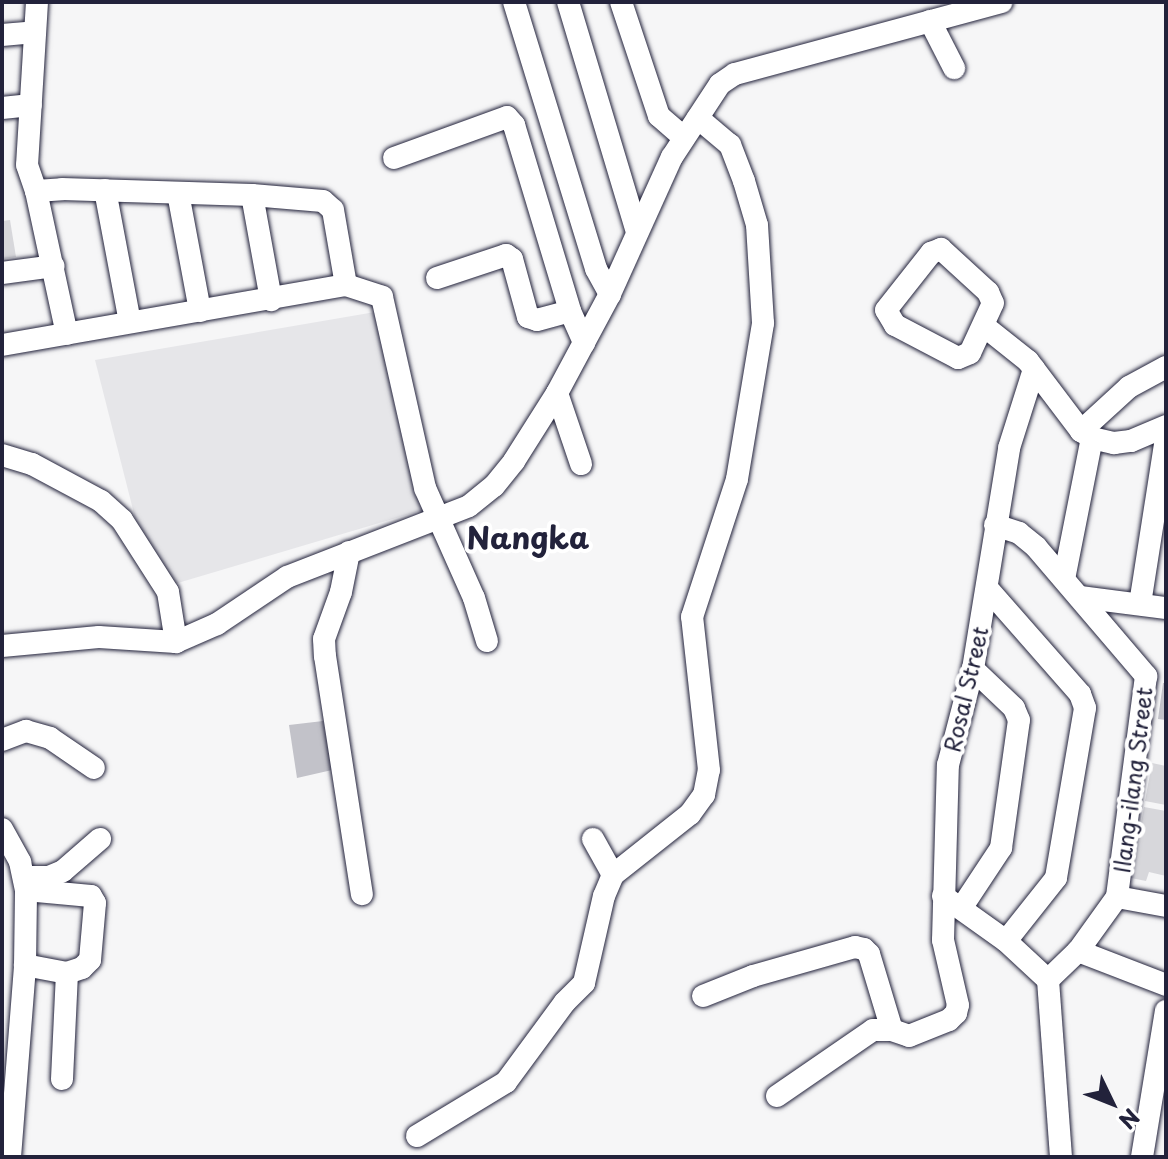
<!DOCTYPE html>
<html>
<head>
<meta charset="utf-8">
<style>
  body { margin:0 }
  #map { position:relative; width:1168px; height:1159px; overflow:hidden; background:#f6f6f7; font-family:"Playpen Sans",sans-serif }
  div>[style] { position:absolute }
  .built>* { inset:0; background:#e6e6e9 }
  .green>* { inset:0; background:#d7d7db }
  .building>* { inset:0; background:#c2c2c9 }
  .roads { filter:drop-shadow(0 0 2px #22223b) drop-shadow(0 0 2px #22223b) }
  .minor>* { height:22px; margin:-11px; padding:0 11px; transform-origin:11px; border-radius:11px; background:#fff }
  span { translate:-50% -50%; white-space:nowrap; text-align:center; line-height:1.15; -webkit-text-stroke:8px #fff; paint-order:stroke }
  .street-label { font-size:22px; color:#22223b }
  .district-label { font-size:30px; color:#22223b; font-weight:700 }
  .frame { position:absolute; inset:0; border:4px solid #22223b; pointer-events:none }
  .north { position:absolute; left:1072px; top:1063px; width:80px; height:80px; -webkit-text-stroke:6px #fff; paint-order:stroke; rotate:133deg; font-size:22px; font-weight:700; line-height:32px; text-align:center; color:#22223b }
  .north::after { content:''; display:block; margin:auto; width:28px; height:36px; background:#22223b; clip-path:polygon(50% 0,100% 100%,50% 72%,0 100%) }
</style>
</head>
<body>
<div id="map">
  <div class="built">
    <i style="clip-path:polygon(381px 311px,423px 510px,171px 585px,143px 549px,95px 360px)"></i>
  </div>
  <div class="green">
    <i style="clip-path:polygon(10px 220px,16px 257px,2px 259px,2px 221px)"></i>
    <i style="clip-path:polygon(1152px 763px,1166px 766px,1166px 805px,1145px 801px)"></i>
    <i style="clip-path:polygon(1144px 807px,1166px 811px,1166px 876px,1149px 872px,1146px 881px,1131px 878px)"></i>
  </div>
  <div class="building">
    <i style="clip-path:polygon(1163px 683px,1166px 683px,1166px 720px,1158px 719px)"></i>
    <i style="clip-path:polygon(323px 721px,332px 770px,297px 778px,289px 725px)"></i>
  </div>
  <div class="roads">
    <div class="minor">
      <i style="left:37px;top:2px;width:163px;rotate:93.5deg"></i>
      <i style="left:27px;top:165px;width:28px;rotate:71deg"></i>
      <i style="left:36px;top:191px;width:26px;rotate:-4deg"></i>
      <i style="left:62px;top:189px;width:190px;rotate:1.8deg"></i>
      <i style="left:252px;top:195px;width:71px;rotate:4.8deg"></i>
      <i style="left:323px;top:201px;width:13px;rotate:42deg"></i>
      <i style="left:333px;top:210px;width:76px;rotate:80.2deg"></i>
      <i style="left:514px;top:2px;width:279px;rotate:72.9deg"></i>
      <i style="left:596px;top:269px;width:29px;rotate:61deg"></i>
      <i style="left:568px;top:2px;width:237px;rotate:73.3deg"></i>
      <i style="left:621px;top:2px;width:120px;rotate:71.6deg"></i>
      <i style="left:659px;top:116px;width:33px;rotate:41deg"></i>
      <i style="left:930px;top:21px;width:53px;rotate:62.9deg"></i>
      <i style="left:2px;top:35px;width:33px;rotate:-5deg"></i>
      <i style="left:2px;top:108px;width:29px;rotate:-6deg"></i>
      <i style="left:394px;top:158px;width:120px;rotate:-19.9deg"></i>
      <i style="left:507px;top:117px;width:11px;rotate:49deg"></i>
      <i style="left:514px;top:125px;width:194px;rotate:73.2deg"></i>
      <i style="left:570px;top:311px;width:35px;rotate:66deg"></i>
      <i style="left:105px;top:190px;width:134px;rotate:79.3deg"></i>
      <i style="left:36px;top:191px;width:146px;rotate:77.8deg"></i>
      <i style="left:178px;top:193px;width:120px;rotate:79.4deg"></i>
      <i style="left:252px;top:195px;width:107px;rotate:79.7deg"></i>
      <i style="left:941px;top:249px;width:64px;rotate:42.5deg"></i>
      <i style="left:988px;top:292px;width:12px;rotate:66deg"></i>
      <i style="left:993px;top:303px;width:55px;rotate:114.7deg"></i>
      <i style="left:970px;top:353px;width:13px;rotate:157deg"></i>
      <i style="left:958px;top:358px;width:71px;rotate:-152.4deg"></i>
      <i style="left:895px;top:325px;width:17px;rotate:-121deg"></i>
      <i style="left:886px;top:310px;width:73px;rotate:-51.7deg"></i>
      <i style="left:931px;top:253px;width:11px;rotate:-22deg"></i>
      <i style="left:2px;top:273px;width:52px;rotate:-7.7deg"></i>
      <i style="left:437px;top:278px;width:73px;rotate:-18.4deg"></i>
      <i style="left:506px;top:255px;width:7px;rotate:34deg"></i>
      <i style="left:512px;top:259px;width:60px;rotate:74.6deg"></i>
      <i style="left:528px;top:317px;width:9px;rotate:18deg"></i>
      <i style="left:537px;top:320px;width:34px;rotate:-15deg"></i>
      <i style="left:984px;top:326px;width:56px;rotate:38.5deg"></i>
      <i style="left:1028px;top:361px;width:88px;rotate:52.9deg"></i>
      <i style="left:1081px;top:431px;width:13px;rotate:32deg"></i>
      <i style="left:1092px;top:438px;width:23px;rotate:13deg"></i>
      <i style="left:1114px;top:443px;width:17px;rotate:-7deg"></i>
      <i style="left:1131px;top:441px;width:38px;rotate:-23deg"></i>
      <i style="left:2px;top:345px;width:349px;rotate:-9.9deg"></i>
      <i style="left:346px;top:285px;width:38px;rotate:18deg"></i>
      <i style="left:382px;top:297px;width:196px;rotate:77.3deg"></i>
      <i style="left:425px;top:488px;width:120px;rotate:66deg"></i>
      <i style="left:474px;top:598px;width:45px;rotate:73.2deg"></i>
      <i style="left:557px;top:393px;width:75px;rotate:71.3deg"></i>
      <i style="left:1081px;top:431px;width:65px;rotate:-42.5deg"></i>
      <i style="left:1129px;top:387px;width:42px;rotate:-28.4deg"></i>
      <i style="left:2px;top:455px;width:31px;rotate:17deg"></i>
      <i style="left:32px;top:464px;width:78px;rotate:28.2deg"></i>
      <i style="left:101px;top:501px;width:28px;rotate:42deg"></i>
      <i style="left:122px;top:520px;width:85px;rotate:57.4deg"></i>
      <i style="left:168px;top:592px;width:51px;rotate:80.9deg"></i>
      <i style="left:995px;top:525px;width:25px;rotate:18deg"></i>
      <i style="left:1019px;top:533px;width:22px;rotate:39deg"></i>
      <i style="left:1036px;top:547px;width:170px;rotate:49.5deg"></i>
      <i style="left:1146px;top:676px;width:223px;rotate:97.5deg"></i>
      <i style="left:1117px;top:897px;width:67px;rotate:125.8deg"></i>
      <i style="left:1078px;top:951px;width:42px;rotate:136deg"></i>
      <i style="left:349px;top:552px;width:41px;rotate:101.3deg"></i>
      <i style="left:341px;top:592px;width:50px;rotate:109.9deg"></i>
      <i style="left:324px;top:639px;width:17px;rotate:87deg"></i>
      <i style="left:325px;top:656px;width:241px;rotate:81.2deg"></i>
      <i style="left:1064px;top:579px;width:144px;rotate:-78.8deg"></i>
      <i style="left:987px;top:588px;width:141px;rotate:48.7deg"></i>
      <i style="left:1080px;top:694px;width:15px;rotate:70deg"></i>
      <i style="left:1085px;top:708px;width:172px;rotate:99.7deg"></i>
      <i style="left:1056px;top:878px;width:80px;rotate:128.4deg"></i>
      <i style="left:1080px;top:597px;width:87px;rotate:7.3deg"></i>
      <i style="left:1140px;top:604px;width:168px;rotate:-81.1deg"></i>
      <i style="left:2px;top:646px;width:97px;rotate:-5.3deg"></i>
      <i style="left:99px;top:637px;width:77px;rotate:3.7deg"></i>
      <i style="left:176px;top:642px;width:45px;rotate:-23.7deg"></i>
      <i style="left:217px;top:624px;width:84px;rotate:-33.9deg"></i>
      <i style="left:287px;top:577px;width:195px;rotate:-21.3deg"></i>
      <i style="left:469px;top:506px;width:32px;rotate:-39deg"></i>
      <i style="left:494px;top:486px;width:32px;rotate:-51deg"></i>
      <i style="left:514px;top:461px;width:80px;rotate:-57.7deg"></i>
      <i style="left:557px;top:393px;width:112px;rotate:-61.8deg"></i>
      <i style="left:610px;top:294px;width:150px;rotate:-65.7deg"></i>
      <i style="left:672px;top:157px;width:87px;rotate:-56.7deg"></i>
      <i style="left:720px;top:84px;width:18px;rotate:-34deg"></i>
      <i style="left:735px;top:74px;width:276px;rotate:-15.1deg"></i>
      <i style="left:2px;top:740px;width:26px;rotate:-21deg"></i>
      <i style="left:26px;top:731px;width:25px;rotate:16deg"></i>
      <i style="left:50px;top:738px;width:53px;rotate:34.3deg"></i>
      <i style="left:2px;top:829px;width:38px;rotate:61deg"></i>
      <i style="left:20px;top:862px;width:29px;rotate:78deg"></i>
      <i style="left:593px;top:839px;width:41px;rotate:60.9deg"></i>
      <i style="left:26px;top:877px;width:23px"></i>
      <i style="left:49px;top:877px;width:15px;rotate:-23deg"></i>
      <i style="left:63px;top:871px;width:49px;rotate:-40.9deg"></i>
      <i style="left:943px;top:896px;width:77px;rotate:35.5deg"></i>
      <i style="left:1006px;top:941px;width:57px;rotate:42.9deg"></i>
      <i style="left:1048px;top:980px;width:177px;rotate:85.8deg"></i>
      <i style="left:1117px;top:897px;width:50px;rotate:10.4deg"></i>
      <i style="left:962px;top:907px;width:71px;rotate:-56.5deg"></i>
      <i style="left:1001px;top:848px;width:129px;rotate:-82deg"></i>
      <i style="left:1019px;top:720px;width:13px;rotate:-113deg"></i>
      <i style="left:1014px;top:708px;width:57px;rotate:-136.4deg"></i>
      <i style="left:1078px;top:951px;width:94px;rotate:21.1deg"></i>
      <i style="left:703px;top:996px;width:54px;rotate:-21.8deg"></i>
      <i style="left:753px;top:976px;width:106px;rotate:-15.9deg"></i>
      <i style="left:855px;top:947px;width:9px;rotate:13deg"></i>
      <i style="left:864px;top:949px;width:7px;rotate:45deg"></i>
      <i style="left:869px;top:954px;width:79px;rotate:73.2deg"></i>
      <i style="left:62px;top:1079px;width:106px;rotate:-87.3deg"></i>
      <i style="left:777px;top:1096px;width:116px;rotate:-34.5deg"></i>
      <i style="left:873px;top:1030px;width:19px"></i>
      <i style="left:892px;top:1030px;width:18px;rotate:19deg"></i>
      <i style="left:909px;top:1036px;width:43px;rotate:-21.8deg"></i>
      <i style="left:949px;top:1020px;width:10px;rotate:-45deg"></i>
      <i style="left:956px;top:1013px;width:8px;rotate:-76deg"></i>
      <i style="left:958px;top:1005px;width:67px;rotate:-103deg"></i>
      <i style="left:943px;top:940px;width:175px;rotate:-88.4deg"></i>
      <i style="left:948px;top:765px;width:99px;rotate:-75.4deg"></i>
      <i style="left:973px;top:669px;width:224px;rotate:-80.7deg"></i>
      <i style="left:1009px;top:448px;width:83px;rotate:-72.4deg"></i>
      <i style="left:417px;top:1136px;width:104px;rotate:-31.2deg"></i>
      <i style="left:506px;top:1082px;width:99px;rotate:-53.6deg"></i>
      <i style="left:565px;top:1002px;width:27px;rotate:-45deg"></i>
      <i style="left:584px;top:983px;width:89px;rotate:-77.1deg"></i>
      <i style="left:604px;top:896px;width:23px;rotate:-67deg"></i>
      <i style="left:613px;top:875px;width:98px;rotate:-38.4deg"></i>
      <i style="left:690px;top:814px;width:24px;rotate:-54deg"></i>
      <i style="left:704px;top:795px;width:25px;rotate:-79deg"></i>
      <i style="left:709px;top:770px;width:154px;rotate:-96.3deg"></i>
      <i style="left:692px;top:617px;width:145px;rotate:-71.9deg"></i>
      <i style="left:737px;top:479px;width:158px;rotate:-80.5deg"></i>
      <i style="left:763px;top:323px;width:98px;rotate:-93.5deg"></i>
      <i style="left:757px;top:225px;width:46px;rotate:-106.5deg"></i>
      <i style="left:744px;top:181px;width:39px;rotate:-111deg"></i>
      <i style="left:730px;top:145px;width:42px;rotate:-139.8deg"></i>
      <i style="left:10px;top:1157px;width:193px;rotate:-85.5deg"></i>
      <i style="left:25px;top:965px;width:75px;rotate:-89.2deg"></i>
      <i style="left:26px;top:890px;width:65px;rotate:5.3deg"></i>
      <i style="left:91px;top:896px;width:8px;rotate:60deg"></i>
      <i style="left:95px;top:903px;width:57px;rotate:95deg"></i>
      <i style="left:90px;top:960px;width:11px;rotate:135deg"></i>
      <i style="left:82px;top:968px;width:16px;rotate:162deg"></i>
      <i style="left:67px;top:973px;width:43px;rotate:-169.2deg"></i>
      <i style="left:1142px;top:1157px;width:148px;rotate:-80.7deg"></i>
    </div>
  </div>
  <div class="street-label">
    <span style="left:965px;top:689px;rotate:-77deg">Rosal Street</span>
    <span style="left:1132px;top:780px;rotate:-83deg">Ilang-ilang Street</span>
  </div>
  <div class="district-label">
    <span style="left:528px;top:537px">Nangka</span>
  </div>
  <div class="frame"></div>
  <div class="north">N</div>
</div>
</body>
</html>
